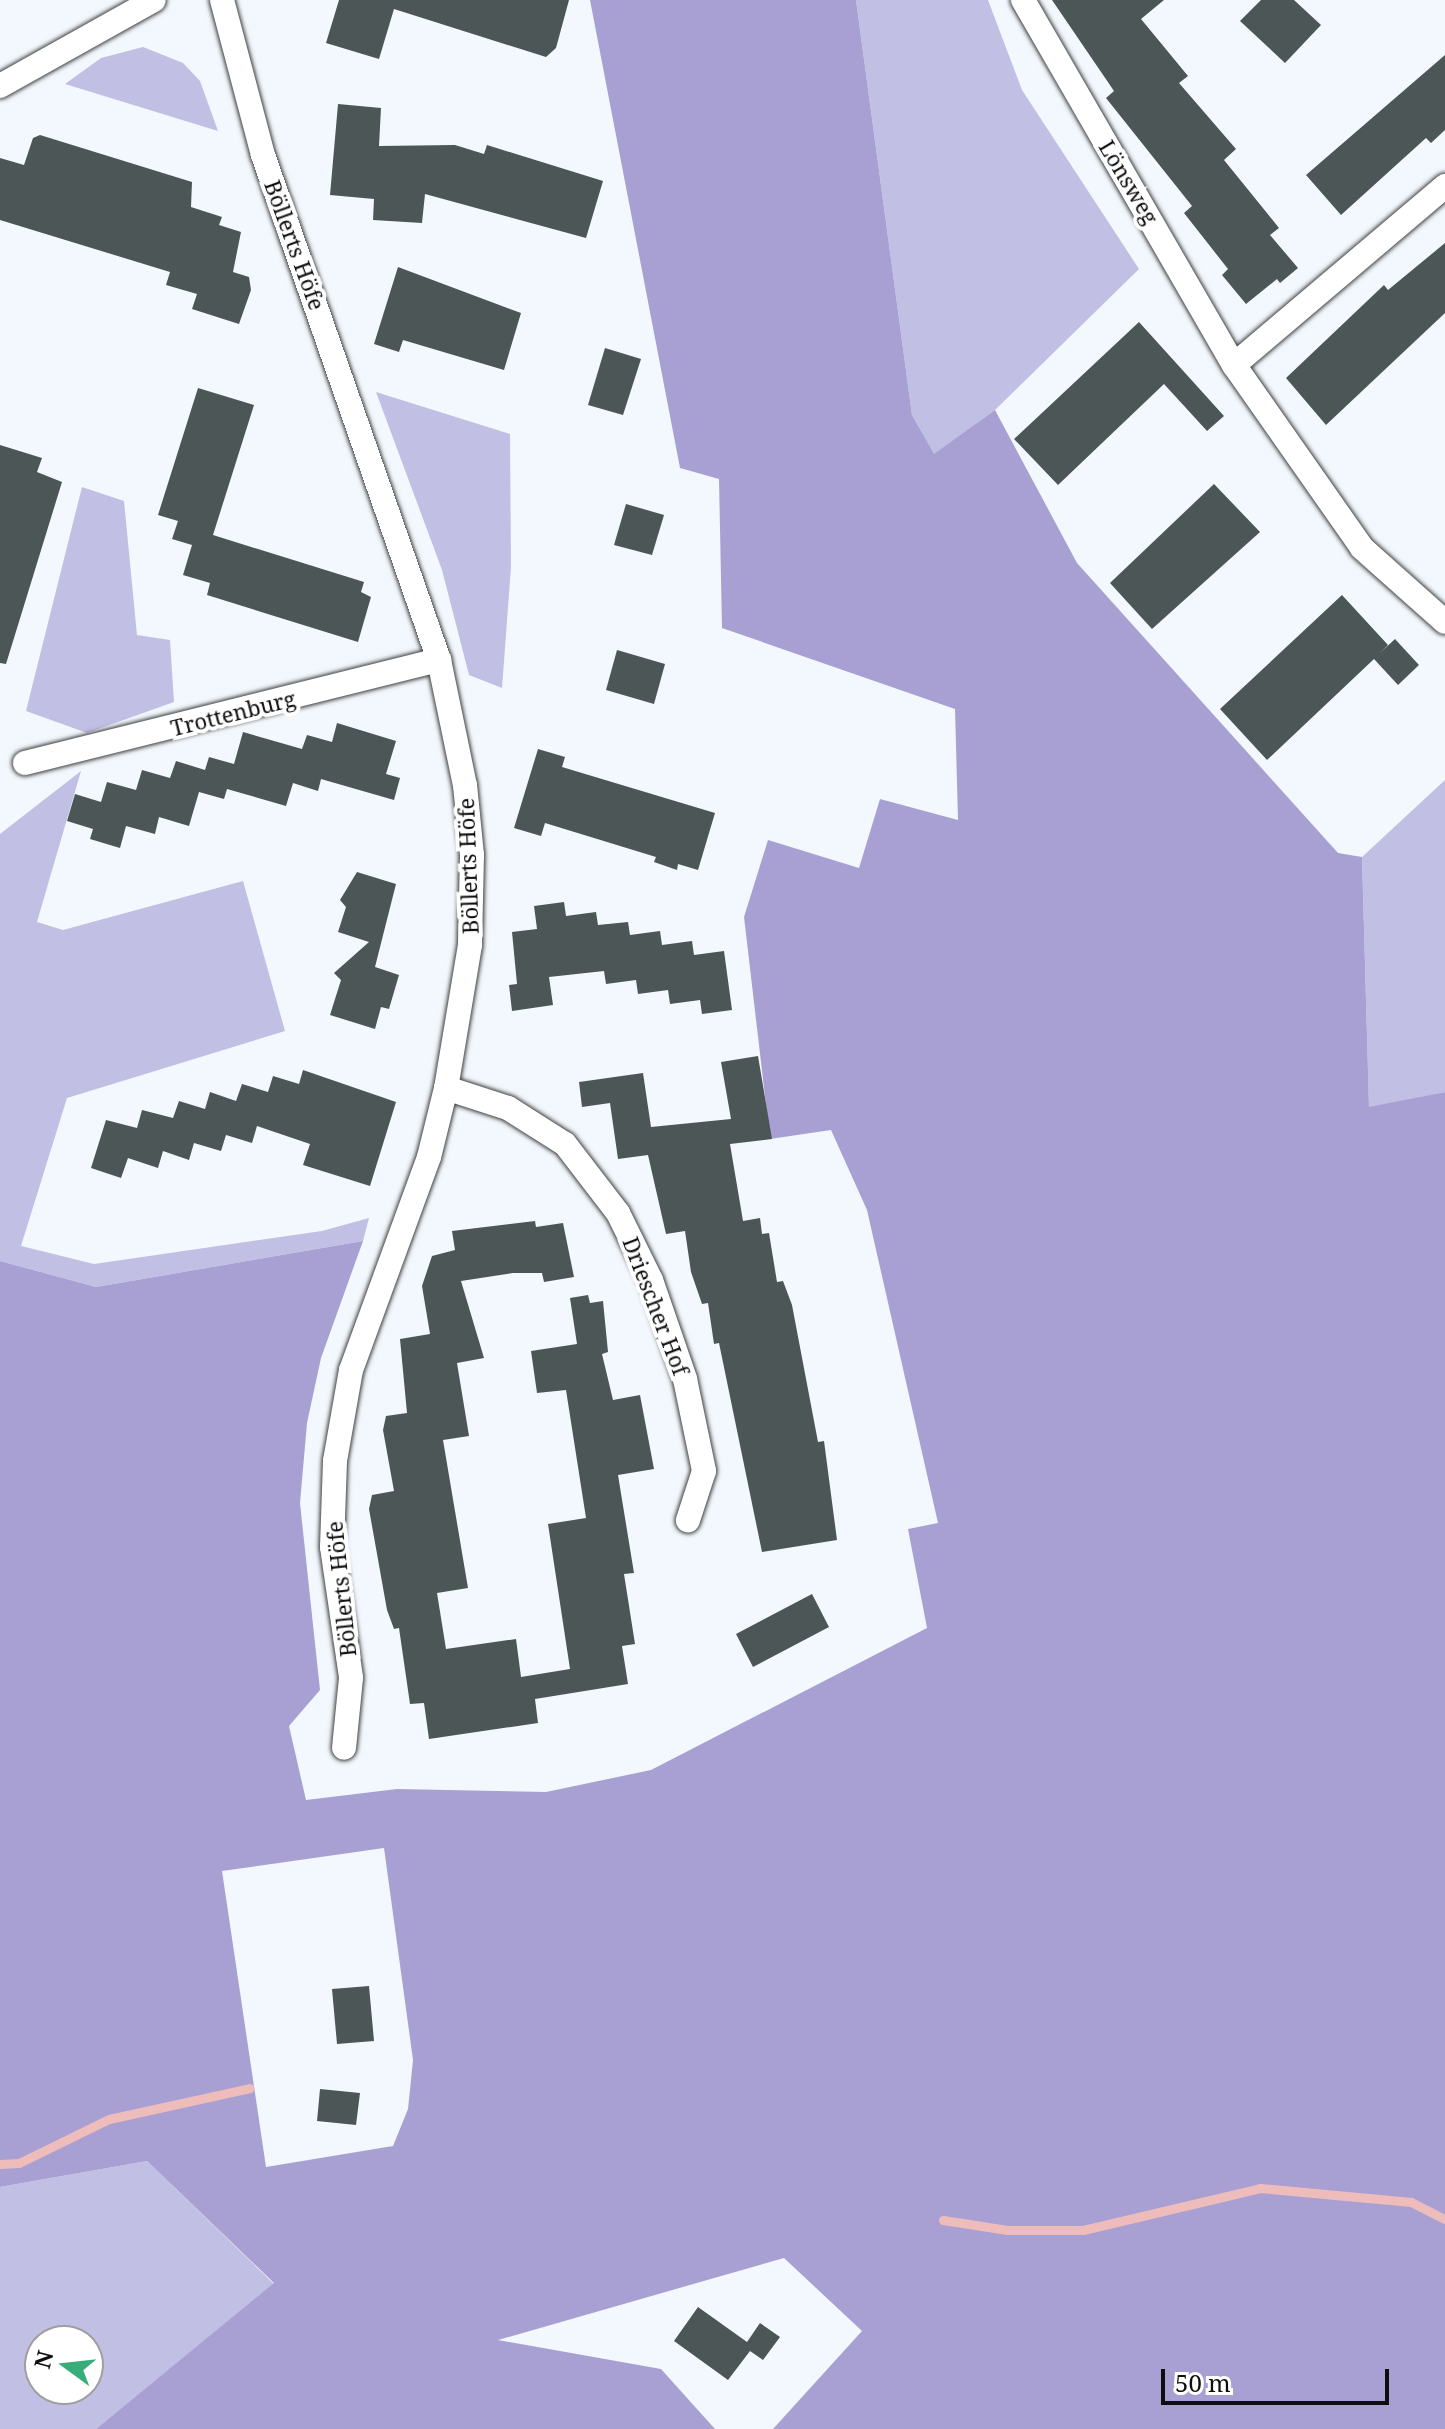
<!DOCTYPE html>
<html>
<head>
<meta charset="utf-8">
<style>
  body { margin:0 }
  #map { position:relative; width:1445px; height:2429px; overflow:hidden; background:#f2f8fd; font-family:"Noto Serif",serif }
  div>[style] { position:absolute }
  .green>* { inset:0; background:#c2bfe4 }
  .forest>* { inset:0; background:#a8a0d3 }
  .stream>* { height:9px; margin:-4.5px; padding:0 4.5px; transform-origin:4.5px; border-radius:4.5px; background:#efbcbc }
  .building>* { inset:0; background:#4c5656 }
  .roads { filter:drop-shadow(0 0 2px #414141) drop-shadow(0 0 2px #414141) }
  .minor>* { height:24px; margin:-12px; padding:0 12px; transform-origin:12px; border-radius:12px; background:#fff }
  span { translate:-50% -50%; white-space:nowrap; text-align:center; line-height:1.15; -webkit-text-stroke:8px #fff; paint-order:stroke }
  .street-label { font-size:22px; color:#0e0e0e }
  .north { position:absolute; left:24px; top:2325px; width:80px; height:80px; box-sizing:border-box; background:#fff; border:2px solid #9f9f9f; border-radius:50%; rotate:285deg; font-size:22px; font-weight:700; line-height:32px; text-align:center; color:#0e0e0e }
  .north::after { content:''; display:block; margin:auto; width:28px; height:36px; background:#37ae7a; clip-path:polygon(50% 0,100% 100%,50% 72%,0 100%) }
  .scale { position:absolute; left:1161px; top:2369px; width:228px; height:36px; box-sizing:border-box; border:4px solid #0e0e0e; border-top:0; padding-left:10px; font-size:24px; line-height:28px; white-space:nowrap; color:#0e0e0e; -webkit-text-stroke:6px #fff; paint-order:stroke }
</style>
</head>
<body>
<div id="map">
  <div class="green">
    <i style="clip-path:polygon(856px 0,988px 0,1022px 90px,1139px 269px,995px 410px,934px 455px,912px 415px)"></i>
    <i style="clip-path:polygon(143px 47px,183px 63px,200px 81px,218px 131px,65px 84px,101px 58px)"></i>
    <i style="clip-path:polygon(376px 392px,510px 434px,511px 567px,502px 688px,469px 675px,442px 570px)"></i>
    <i style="clip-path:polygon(82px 487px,124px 501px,137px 635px,170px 640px,174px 702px,87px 733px,26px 711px)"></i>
    <i style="clip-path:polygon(81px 771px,37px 922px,63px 930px,243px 881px,285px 1031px,67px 1098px,21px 1246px,94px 1264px,322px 1231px,369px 1218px,363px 1241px,96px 1287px,0 1261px,0 834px)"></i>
    <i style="clip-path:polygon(1445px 780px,1445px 1092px,1369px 1108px,1362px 857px)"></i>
    <i style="clip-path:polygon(evenodd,147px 2161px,274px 2284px,96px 2429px,0 2429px,0 2187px,147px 2161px,40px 2341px,88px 2341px,88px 2389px,40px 2389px,40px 2341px)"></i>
  </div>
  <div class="forest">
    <i style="clip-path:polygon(evenodd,590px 0,856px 0,912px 415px,934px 454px,995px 410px,1077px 563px,1338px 853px,1362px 857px,1369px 1107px,1445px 1092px,1445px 2429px,773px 2429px,862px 2331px,784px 2258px,498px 2340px,661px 2369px,715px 2429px,96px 2429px,274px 2283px,147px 2161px,0 2187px,0 1261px,96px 1287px,363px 1241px,321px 1358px,307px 1423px,300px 1503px,320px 1690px,289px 1726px,306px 1800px,397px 1789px,546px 1792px,651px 1770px,927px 1628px,908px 1529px,938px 1523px,867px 1210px,831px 1130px,770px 1139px,744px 917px,768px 840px,859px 868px,880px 799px,958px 820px,955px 709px,722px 628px,719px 479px,680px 468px,590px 0,384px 1848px,413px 2060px,408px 2109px,393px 2146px,266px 2167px,222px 1871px,384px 1848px)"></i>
  </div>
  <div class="stream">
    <i style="left:0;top:2164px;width:19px;rotate:-3deg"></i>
    <i style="left:19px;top:2163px;width:100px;rotate:-26.1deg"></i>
    <i style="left:109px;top:2119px;width:144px;rotate:-12.4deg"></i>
    <i style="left:943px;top:2220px;width:65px;rotate:8.9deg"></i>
    <i style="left:1007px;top:2230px;width:76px"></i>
    <i style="left:1083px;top:2230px;width:182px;rotate:-13.3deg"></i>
    <i style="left:1260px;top:2188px;width:152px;rotate:5.3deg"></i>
    <i style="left:1411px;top:2202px;width:38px;rotate:27deg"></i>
  </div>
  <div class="building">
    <i style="clip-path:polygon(339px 0,569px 0,556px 48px,546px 57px,394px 9px,379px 59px,326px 43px)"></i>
    <i style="clip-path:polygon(1052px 0,1164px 0,1141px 19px,1188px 76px,1179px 83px,1236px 149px,1224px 160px,1279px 228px,1270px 235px,1298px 268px,1280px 283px,1277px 279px,1246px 304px,1222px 275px,1228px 269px,1184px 213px,1192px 206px,1106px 98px,1114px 91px)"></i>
    <i style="clip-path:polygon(1261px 0,1294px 0,1321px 25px,1285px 63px,1240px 21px)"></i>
    <i style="clip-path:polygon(1445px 55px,1445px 130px,1431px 143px,1426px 138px,1341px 215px,1306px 175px)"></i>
    <i style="clip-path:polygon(338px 104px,381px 108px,379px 146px,455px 145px,484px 154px,487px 145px,603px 181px,586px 238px,425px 194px,422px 223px,373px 220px,374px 199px,330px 195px)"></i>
    <i style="clip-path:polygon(40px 135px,192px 182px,191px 207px,222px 217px,219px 225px,241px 232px,233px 272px,249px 277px,251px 290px,239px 324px,192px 309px,197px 294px,166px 285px,170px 272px,0 220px,0 158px,24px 165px,33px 138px)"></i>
    <i style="clip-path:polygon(1445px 243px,1445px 313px,1326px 425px,1286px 378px,1384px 285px,1388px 290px)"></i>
    <i style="clip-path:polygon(398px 267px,521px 313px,504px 370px,403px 340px,399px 352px,374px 344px)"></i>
    <i style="clip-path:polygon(1139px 322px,1224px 416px,1207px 431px,1164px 384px,1058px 485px,1014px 439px)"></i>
    <i style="clip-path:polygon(605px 348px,641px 359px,623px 415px,588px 405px)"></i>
    <i style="clip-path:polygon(198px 388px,254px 405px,213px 535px,364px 582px,361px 592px,371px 597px,358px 642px,207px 595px,210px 583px,183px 575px,192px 545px,172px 539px,178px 521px,158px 515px)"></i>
    <i style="clip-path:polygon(0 445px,42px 458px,37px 472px,62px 482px,6px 664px,0 663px)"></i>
    <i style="clip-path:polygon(1214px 484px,1260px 532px,1152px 629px,1110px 583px)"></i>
    <i style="clip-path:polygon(626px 504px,664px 515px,652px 555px,614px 545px)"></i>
    <i style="clip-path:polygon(1342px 595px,1388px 645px,1380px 653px,1395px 639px,1419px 665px,1398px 685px,1374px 659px,1267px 760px,1220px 709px)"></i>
    <i style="clip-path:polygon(617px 650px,665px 664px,654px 704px,606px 690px)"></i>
    <i style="clip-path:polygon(337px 723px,396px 741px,386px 774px,400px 778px,394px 800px,321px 779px,318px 791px,293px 783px,286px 806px,227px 789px,224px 799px,199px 792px,189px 826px,159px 817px,155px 834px,126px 826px,120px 848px,90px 839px,93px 829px,67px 821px,75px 794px,101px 802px,107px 782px,136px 790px,142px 770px,170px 778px,176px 761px,205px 770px,209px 757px,234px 764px,243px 732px,302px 749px,307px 735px,332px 742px)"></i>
    <i style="clip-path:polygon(538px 749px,565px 757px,562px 767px,715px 813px,698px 870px,678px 864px,677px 870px,654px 862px,656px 857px,545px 823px,541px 836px,514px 828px)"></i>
    <i style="clip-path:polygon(357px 872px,396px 884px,375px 967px,399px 975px,389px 1009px,381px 1007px,375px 1029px,330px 1015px,341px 980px,334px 973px,369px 942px,338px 932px,346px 907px,340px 900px)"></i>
    <i style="clip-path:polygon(564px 902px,566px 916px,596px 912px,598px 925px,628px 922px,630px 935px,660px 931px,662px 945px,692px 941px,694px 955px,724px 951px,732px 1010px,702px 1014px,700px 1000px,670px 1004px,668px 990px,638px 994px,636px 980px,606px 984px,604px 971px,549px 977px,553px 1005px,512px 1011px,509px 985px,517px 984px,512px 932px,537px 929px,534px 906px)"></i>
    <i style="clip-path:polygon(758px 1056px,772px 1139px,730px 1144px,743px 1221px,760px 1218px,762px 1234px,769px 1233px,777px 1282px,783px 1281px,792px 1305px,818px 1442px,824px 1441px,837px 1540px,762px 1552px,719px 1343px,714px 1344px,708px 1303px,702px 1304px,691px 1272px,685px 1231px,666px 1234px,648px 1155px,618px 1159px,610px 1103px,582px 1107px,579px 1082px,643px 1073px,651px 1127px,731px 1119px,721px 1062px)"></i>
    <i style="clip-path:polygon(303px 1070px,396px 1102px,370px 1186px,303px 1165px,310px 1144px,257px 1126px,252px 1143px,226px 1135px,221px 1151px,194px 1143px,189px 1160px,163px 1151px,158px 1168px,128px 1158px,121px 1178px,91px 1168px,106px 1120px,137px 1128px,142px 1110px,173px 1118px,179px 1101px,205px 1109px,210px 1092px,236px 1101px,242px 1084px,268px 1092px,273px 1076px,299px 1084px)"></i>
    <i style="clip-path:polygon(535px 1221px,536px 1227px,563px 1223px,574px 1277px,544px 1282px,542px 1273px,513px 1273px,461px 1281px,484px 1358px,457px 1363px,469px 1436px,443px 1440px,468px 1588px,437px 1593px,446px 1649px,516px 1639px,521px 1677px,570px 1669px,548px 1524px,586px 1518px,566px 1390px,537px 1393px,531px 1351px,577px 1344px,570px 1298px,588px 1295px,590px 1303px,603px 1301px,608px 1352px,602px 1354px,613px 1400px,640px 1395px,654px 1469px,618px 1475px,634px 1573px,624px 1574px,635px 1644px,622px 1646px,628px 1684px,535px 1699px,538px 1723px,429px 1739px,424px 1703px,410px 1704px,399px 1628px,394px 1629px,387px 1610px,369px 1509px,372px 1495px,394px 1491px,383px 1430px,386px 1416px,407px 1413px,400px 1339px,430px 1334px,422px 1286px,432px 1256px,455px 1250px,452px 1231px)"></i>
    <i style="clip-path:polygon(812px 1594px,829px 1627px,753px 1667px,736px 1634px)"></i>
    <i style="clip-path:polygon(369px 1986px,374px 2041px,337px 2044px,332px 1989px)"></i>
    <i style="clip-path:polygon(320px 2089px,360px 2093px,356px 2125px,317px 2121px)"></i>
    <i style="clip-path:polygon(698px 2307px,747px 2342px,760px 2323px,780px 2337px,763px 2360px,750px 2351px,728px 2380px,674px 2341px)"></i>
  </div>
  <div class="roads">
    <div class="minor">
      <i style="left:222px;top:0;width:160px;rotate:75.2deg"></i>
      <i style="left:263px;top:155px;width:535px;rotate:70.79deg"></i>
      <i style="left:439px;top:660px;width:128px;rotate:78.3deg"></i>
      <i style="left:465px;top:785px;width:70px;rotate:84.3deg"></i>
      <i style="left:472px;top:855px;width:90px;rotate:91.3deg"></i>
      <i style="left:470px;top:945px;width:145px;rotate:99.5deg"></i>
      <i style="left:446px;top:1088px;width:71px;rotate:103.8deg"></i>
      <i style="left:429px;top:1157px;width:227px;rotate:110.1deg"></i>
      <i style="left:351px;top:1370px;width:92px;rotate:100deg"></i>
      <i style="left:335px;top:1461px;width:86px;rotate:92deg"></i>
      <i style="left:332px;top:1547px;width:132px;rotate:81.7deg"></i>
      <i style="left:351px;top:1678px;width:70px;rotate:95.7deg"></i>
      <i style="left:1023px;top:0;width:422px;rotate:60deg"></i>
      <i style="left:1234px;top:365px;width:223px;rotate:55deg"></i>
      <i style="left:1362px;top:548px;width:111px;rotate:41.7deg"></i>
      <i style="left:0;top:86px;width:176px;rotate:-29.2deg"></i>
      <i style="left:1234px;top:365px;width:277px;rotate:-40.3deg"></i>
      <i style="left:25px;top:763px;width:427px;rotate:-14deg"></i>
      <i style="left:446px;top:1088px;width:65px;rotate:17.9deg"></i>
      <i style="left:508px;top:1108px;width:67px;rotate:32.3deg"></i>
      <i style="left:565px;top:1144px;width:87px;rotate:52.5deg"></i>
      <i style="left:618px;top:1213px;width:75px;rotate:63.8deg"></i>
      <i style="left:651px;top:1280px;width:105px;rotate:71deg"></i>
      <i style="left:685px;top:1379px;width:94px;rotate:78.3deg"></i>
      <i style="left:704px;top:1471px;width:52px;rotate:108.1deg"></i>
    </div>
  </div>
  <div class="street-label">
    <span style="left:1129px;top:182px;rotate:59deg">Lönsweg</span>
    <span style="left:295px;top:245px;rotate:70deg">Böllerts Höfe</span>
    <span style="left:233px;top:713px;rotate:-14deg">Trottenburg</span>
    <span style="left:468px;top:866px;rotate:-92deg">Böllerts Höfe</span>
    <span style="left:656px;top:1306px;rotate:69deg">Driescher Hof</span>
    <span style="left:341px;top:1589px;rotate:-96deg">Böllerts Höfe</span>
  </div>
  <div class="north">N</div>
  <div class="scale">50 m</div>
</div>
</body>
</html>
